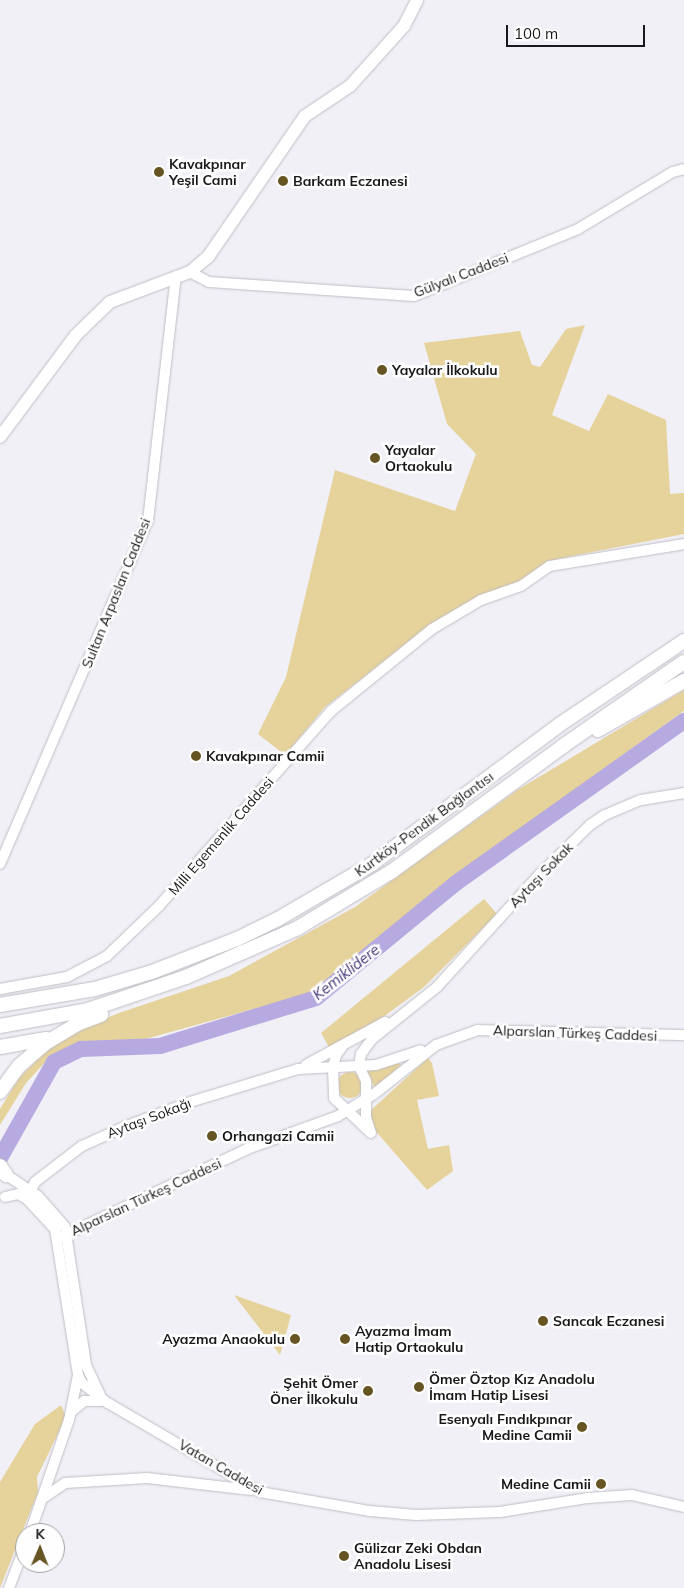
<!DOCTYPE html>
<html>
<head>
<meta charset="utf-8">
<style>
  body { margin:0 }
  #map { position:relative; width:684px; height:1588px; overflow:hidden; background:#f1f0f7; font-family:Mulish,sans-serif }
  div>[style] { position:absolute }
  .green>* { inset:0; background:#e6d29b }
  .round { border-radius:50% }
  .river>* { height:16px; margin:-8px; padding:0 8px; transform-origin:8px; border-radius:8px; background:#b6aae1 }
  .roads { filter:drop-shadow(0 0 1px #bfbdc4) drop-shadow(0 0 1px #bfbdc4) }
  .minor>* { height:10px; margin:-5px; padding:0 5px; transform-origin:5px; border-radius:5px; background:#fff }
  .major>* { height:12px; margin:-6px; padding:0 6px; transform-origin:6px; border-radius:6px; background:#fff }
  .highway>* { height:14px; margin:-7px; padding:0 7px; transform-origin:7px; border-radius:7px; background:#fff }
  .dots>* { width:14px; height:14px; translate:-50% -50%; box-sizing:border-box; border:2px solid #fefefe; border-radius:50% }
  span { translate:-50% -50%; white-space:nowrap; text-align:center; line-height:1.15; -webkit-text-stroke:5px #fefefe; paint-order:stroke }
  .poi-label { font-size:14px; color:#19181b; font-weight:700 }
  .left { translate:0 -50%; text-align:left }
  .right { translate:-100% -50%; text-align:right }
  .street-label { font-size:14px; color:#19181b }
  .water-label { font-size:15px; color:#493578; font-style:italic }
  .north { position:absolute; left:15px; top:1523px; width:50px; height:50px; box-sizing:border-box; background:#fefefe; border:1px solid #a2a2a3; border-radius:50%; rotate:1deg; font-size:14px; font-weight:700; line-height:20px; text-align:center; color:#19181b }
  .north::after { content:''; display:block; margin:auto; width:18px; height:22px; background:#665523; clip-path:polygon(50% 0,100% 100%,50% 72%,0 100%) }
  .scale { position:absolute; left:506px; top:25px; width:139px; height:22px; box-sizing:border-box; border:2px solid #19181b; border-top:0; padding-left:6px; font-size:15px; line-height:18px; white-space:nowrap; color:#19181b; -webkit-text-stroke:4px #fefefe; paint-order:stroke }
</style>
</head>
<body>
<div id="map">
  <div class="green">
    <i style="clip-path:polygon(585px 325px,552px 415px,589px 431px,608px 394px,666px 420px,670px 494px,684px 493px,684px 534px,557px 559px,518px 582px,436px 620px,325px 707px,285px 755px,258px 734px,286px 677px,335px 470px,455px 511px,476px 454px,447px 424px,424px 343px,520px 331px,532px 365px,540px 367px,566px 329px)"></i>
    <i style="clip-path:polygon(684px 690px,684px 711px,465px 869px,315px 992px,138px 1041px,81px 1042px,48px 1059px,26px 1083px,0 1125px,0 1109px,19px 1078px,49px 1048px,77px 1030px,119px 1013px,229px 976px,355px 907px,519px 789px)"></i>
    <i style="clip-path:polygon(484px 899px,497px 914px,424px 987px,375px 1023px,330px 1049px,321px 1033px)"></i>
    <i style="clip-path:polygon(428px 1058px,432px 1063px,439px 1096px,417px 1100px,428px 1149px,449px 1145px,453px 1171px,427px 1190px,372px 1127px,370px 1111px)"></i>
    <i style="clip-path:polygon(400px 1063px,401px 1065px,375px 1089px,367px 1070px)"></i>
    <i class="round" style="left:337px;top:1072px;width:26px;height:26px"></i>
    <i style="clip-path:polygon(234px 1295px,291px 1315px,280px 1355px)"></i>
    <i style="clip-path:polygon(61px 1405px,66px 1417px,37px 1477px,38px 1492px,0 1588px,0 1482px,35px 1424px)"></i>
  </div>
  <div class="river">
    <i style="left:0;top:1158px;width:110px;rotate:-60.6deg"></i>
    <i style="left:54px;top:1062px;width:30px;rotate:-26deg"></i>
    <i style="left:81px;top:1049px;width:79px;rotate:-2.2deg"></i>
    <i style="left:160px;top:1046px;width:163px;rotate:-17.1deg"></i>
    <i style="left:316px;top:998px;width:181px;rotate:-39.4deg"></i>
    <i style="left:456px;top:883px;width:280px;rotate:-35.4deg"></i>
  </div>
  <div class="roads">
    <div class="minor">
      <i style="left:190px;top:272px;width:21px;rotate:28deg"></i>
      <i style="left:209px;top:282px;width:205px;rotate:3.9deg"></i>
      <i style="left:414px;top:296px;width:177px;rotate:-22.2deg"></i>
      <i style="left:578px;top:229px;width:111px;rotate:-31deg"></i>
      <i style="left:673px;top:172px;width:11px;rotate:-15deg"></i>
      <i style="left:0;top:864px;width:374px;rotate:-66.7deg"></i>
      <i style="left:148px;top:521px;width:246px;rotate:-83.5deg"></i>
      <i style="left:0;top:989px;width:68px;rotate:-10.2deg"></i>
      <i style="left:67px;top:977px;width:45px;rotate:-27.7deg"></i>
      <i style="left:107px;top:956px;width:72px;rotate:-43.9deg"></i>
      <i style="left:159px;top:906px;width:260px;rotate:-48.6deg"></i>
      <i style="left:331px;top:711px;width:130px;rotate:-39.1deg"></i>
      <i style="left:432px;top:629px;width:57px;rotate:-30.6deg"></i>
      <i style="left:481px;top:600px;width:42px;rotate:-19.3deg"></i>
      <i style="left:521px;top:586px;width:35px;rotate:-35deg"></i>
      <i style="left:550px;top:566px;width:136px;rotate:-9.3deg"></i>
      <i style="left:342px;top:1047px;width:10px;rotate:127deg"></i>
      <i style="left:336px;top:1055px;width:12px;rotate:104deg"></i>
      <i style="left:333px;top:1067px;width:31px;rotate:88deg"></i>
      <i style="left:334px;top:1098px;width:50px;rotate:43.4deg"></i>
      <i style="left:306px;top:1065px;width:90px;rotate:-28.6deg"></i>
      <i style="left:371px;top:1133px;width:16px;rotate:-108deg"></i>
      <i style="left:366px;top:1118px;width:37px;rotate:-90deg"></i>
      <i style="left:366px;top:1081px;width:17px;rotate:-115deg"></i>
      <i style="left:359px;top:1066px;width:12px;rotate:-81deg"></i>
      <i style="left:361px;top:1054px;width:19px;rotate:-54deg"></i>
      <i style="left:372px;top:1039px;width:83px;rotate:-38.7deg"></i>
      <i style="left:437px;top:987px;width:153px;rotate:-47.7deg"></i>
      <i style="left:540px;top:874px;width:70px;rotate:-44.4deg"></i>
      <i style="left:590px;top:825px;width:18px;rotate:-34deg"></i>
      <i style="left:605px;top:815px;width:39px;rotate:-23deg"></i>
      <i style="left:641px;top:800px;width:44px;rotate:-9.2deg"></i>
      <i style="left:2px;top:1172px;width:43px;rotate:33.7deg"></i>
      <i style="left:38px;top:1196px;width:41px;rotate:48.9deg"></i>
      <i style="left:65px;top:1227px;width:140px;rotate:81.3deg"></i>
      <i style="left:86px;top:1365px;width:33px;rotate:65deg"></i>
      <i style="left:5px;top:1197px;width:13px;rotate:-13deg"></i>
      <i style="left:18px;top:1194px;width:10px;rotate:29deg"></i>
      <i style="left:27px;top:1199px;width:41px;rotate:47deg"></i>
      <i style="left:55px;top:1229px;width:148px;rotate:81deg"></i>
      <i style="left:78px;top:1375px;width:9px;rotate:63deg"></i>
      <i style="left:82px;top:1383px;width:33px;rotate:38deg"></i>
      <i style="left:108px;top:1403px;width:176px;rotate:30.4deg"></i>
      <i style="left:260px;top:1492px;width:112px;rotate:9.8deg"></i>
      <i style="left:370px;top:1511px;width:46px;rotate:5deg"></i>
      <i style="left:416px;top:1515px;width:84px;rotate:-2deg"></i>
      <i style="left:500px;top:1512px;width:88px;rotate:-9.1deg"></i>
      <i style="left:587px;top:1498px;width:45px;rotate:-3.8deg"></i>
      <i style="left:632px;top:1495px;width:53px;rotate:13deg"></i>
      <i style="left:34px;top:1203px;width:12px;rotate:-110deg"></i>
      <i style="left:30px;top:1192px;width:11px;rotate:-63deg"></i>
      <i style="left:35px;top:1182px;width:59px;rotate:-37.5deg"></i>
      <i style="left:82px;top:1146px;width:46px;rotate:-24.3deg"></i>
      <i style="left:124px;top:1127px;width:71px;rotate:-20.7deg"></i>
      <i style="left:190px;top:1102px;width:113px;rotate:-17deg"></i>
      <i style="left:298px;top:1069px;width:78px;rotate:-2.9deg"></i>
      <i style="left:376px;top:1065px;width:47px;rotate:-18.4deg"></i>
      <i style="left:59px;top:1238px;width:208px;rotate:-25.3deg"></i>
      <i style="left:247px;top:1149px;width:97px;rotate:-19.9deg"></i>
      <i style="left:338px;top:1116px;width:42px;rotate:-31.4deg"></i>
      <i style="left:374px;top:1094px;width:79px;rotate:-38.3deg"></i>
      <i style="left:436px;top:1045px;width:45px;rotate:-19.7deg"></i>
      <i style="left:478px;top:1030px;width:206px;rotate:1.4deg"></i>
      <i style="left:71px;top:1412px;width:17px;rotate:-40deg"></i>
      <i style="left:84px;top:1401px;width:18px"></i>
      <i style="left:43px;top:1498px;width:27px;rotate:-34deg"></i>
      <i style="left:65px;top:1483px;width:82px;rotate:-3.5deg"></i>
      <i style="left:147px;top:1478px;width:105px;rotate:6.6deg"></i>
      <i style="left:30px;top:1533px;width:120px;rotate:-71deg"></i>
      <i style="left:69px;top:1420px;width:46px;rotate:-78.7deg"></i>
      <i style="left:9px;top:1588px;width:45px;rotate:-69.1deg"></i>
    </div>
    <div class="major">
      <i style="left:0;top:437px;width:127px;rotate:-53.3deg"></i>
      <i style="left:76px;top:335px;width:47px;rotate:-44.1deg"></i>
      <i style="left:110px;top:302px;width:85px;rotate:-20.6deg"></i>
      <i style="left:190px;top:272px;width:23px;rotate:-40deg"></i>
      <i style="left:208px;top:257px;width:171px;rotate:-55.5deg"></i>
      <i style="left:305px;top:116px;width:54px;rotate:-33.7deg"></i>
      <i style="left:350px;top:86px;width:81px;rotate:-48deg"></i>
      <i style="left:404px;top:26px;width:29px;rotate:-63deg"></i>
    </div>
    <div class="highway">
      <i style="left:598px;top:730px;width:99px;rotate:-29.7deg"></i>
      <i style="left:0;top:1005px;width:96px;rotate:-9.6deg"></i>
      <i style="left:95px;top:989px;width:59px;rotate:-16.6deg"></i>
      <i style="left:152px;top:972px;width:91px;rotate:-21.2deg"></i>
      <i style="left:237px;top:939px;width:46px;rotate:-26deg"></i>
      <i style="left:278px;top:919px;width:109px;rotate:-30.3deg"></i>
      <i style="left:372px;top:864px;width:233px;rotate:-36.6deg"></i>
      <i style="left:559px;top:725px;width:151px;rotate:-33.9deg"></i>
      <i style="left:0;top:1026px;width:89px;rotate:-10.3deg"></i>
      <i style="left:88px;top:1010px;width:103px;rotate:-18.6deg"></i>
      <i style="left:186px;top:977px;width:122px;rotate:-23.6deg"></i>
      <i style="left:298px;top:928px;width:109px;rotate:-31.1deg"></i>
      <i style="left:391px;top:872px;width:213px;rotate:-36.2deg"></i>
      <i style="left:563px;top:746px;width:147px;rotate:-34.8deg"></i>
      <i style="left:0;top:1047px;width:47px;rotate:-9.9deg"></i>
      <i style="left:0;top:1092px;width:32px;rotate:-54deg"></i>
      <i style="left:19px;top:1066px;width:33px;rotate:-41deg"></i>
      <i style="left:44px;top:1044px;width:39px;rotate:-31deg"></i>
      <i style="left:77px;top:1024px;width:26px;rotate:-21deg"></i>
      <i style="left:0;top:1166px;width:11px;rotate:56deg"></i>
    </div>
  </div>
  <div class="dots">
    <i style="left:159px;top:172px;background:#665523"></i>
    <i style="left:283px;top:181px;background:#665523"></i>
    <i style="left:382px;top:370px;background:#665523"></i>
    <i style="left:375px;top:458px;background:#665523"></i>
    <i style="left:196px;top:756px;background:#665523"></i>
    <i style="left:212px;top:1136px;background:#665523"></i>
    <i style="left:543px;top:1321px;background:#665523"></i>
    <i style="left:295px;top:1339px;background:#665523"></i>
    <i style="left:345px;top:1339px;background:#665523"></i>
    <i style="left:419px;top:1387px;background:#665523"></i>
    <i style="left:368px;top:1391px;background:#665523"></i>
    <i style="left:582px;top:1427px;background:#665523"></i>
    <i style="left:601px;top:1484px;background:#665523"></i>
    <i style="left:344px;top:1556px;background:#665523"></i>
  </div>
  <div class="poi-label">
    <span class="left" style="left:169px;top:172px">Kavakpınar<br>Yeşil Cami</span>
    <span class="left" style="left:293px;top:181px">Barkam Eczanesi</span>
    <span class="left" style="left:392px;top:370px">Yayalar İlkokulu</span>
    <span class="left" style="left:385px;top:458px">Yayalar<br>Ortaokulu</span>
    <span class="left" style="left:206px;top:756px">Kavakpınar Camii</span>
    <span class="left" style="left:222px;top:1136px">Orhangazi Camii</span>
    <span class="left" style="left:553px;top:1321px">Sancak Eczanesi</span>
    <span class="left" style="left:355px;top:1339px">Ayazma İmam<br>Hatip Ortaokulu</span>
    <span class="right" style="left:285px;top:1339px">Ayazma Anaokulu</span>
    <span class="left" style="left:429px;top:1387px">Ömer Öztop Kız Anadolu<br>İmam Hatip Lisesi</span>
    <span class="right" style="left:358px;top:1391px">Şehit Ömer<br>Öner İlkokulu</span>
    <span class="right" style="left:572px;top:1427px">Esenyalı Fındıkpınar<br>Medine Camii</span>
    <span class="right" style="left:591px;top:1484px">Medine Camii</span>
    <span class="left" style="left:354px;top:1556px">Gülizar Zeki Obdan<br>Anadolu Lisesi</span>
  </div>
  <div class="street-label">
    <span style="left:461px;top:275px;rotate:-21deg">Gülyalı Caddesi</span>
    <span style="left:116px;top:593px;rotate:-68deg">Sultan Arpaslan Caddesi</span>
    <span style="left:424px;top:824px;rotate:-36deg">Kurtköy-Pendik Bağlantısı</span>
    <span style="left:221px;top:836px;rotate:-49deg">Milli Egemenlik Caddesi</span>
    <span style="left:541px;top:875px;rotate:-46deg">Aytaşı Sokak</span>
    <span style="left:575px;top:1033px;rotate:2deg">Alparslan Türkeş Caddesi</span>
    <span style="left:149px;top:1118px;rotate:-21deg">Aytaşı Sokağı</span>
    <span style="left:146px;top:1197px;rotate:-25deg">Alparslan Türkeş Caddesi</span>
    <span style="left:221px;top:1467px;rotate:30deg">Vatan Caddesi</span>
  </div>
  <div class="water-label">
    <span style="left:346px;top:972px;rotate:-38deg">Kemiklidere</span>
  </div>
  <div class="north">K</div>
  <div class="scale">100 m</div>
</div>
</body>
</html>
